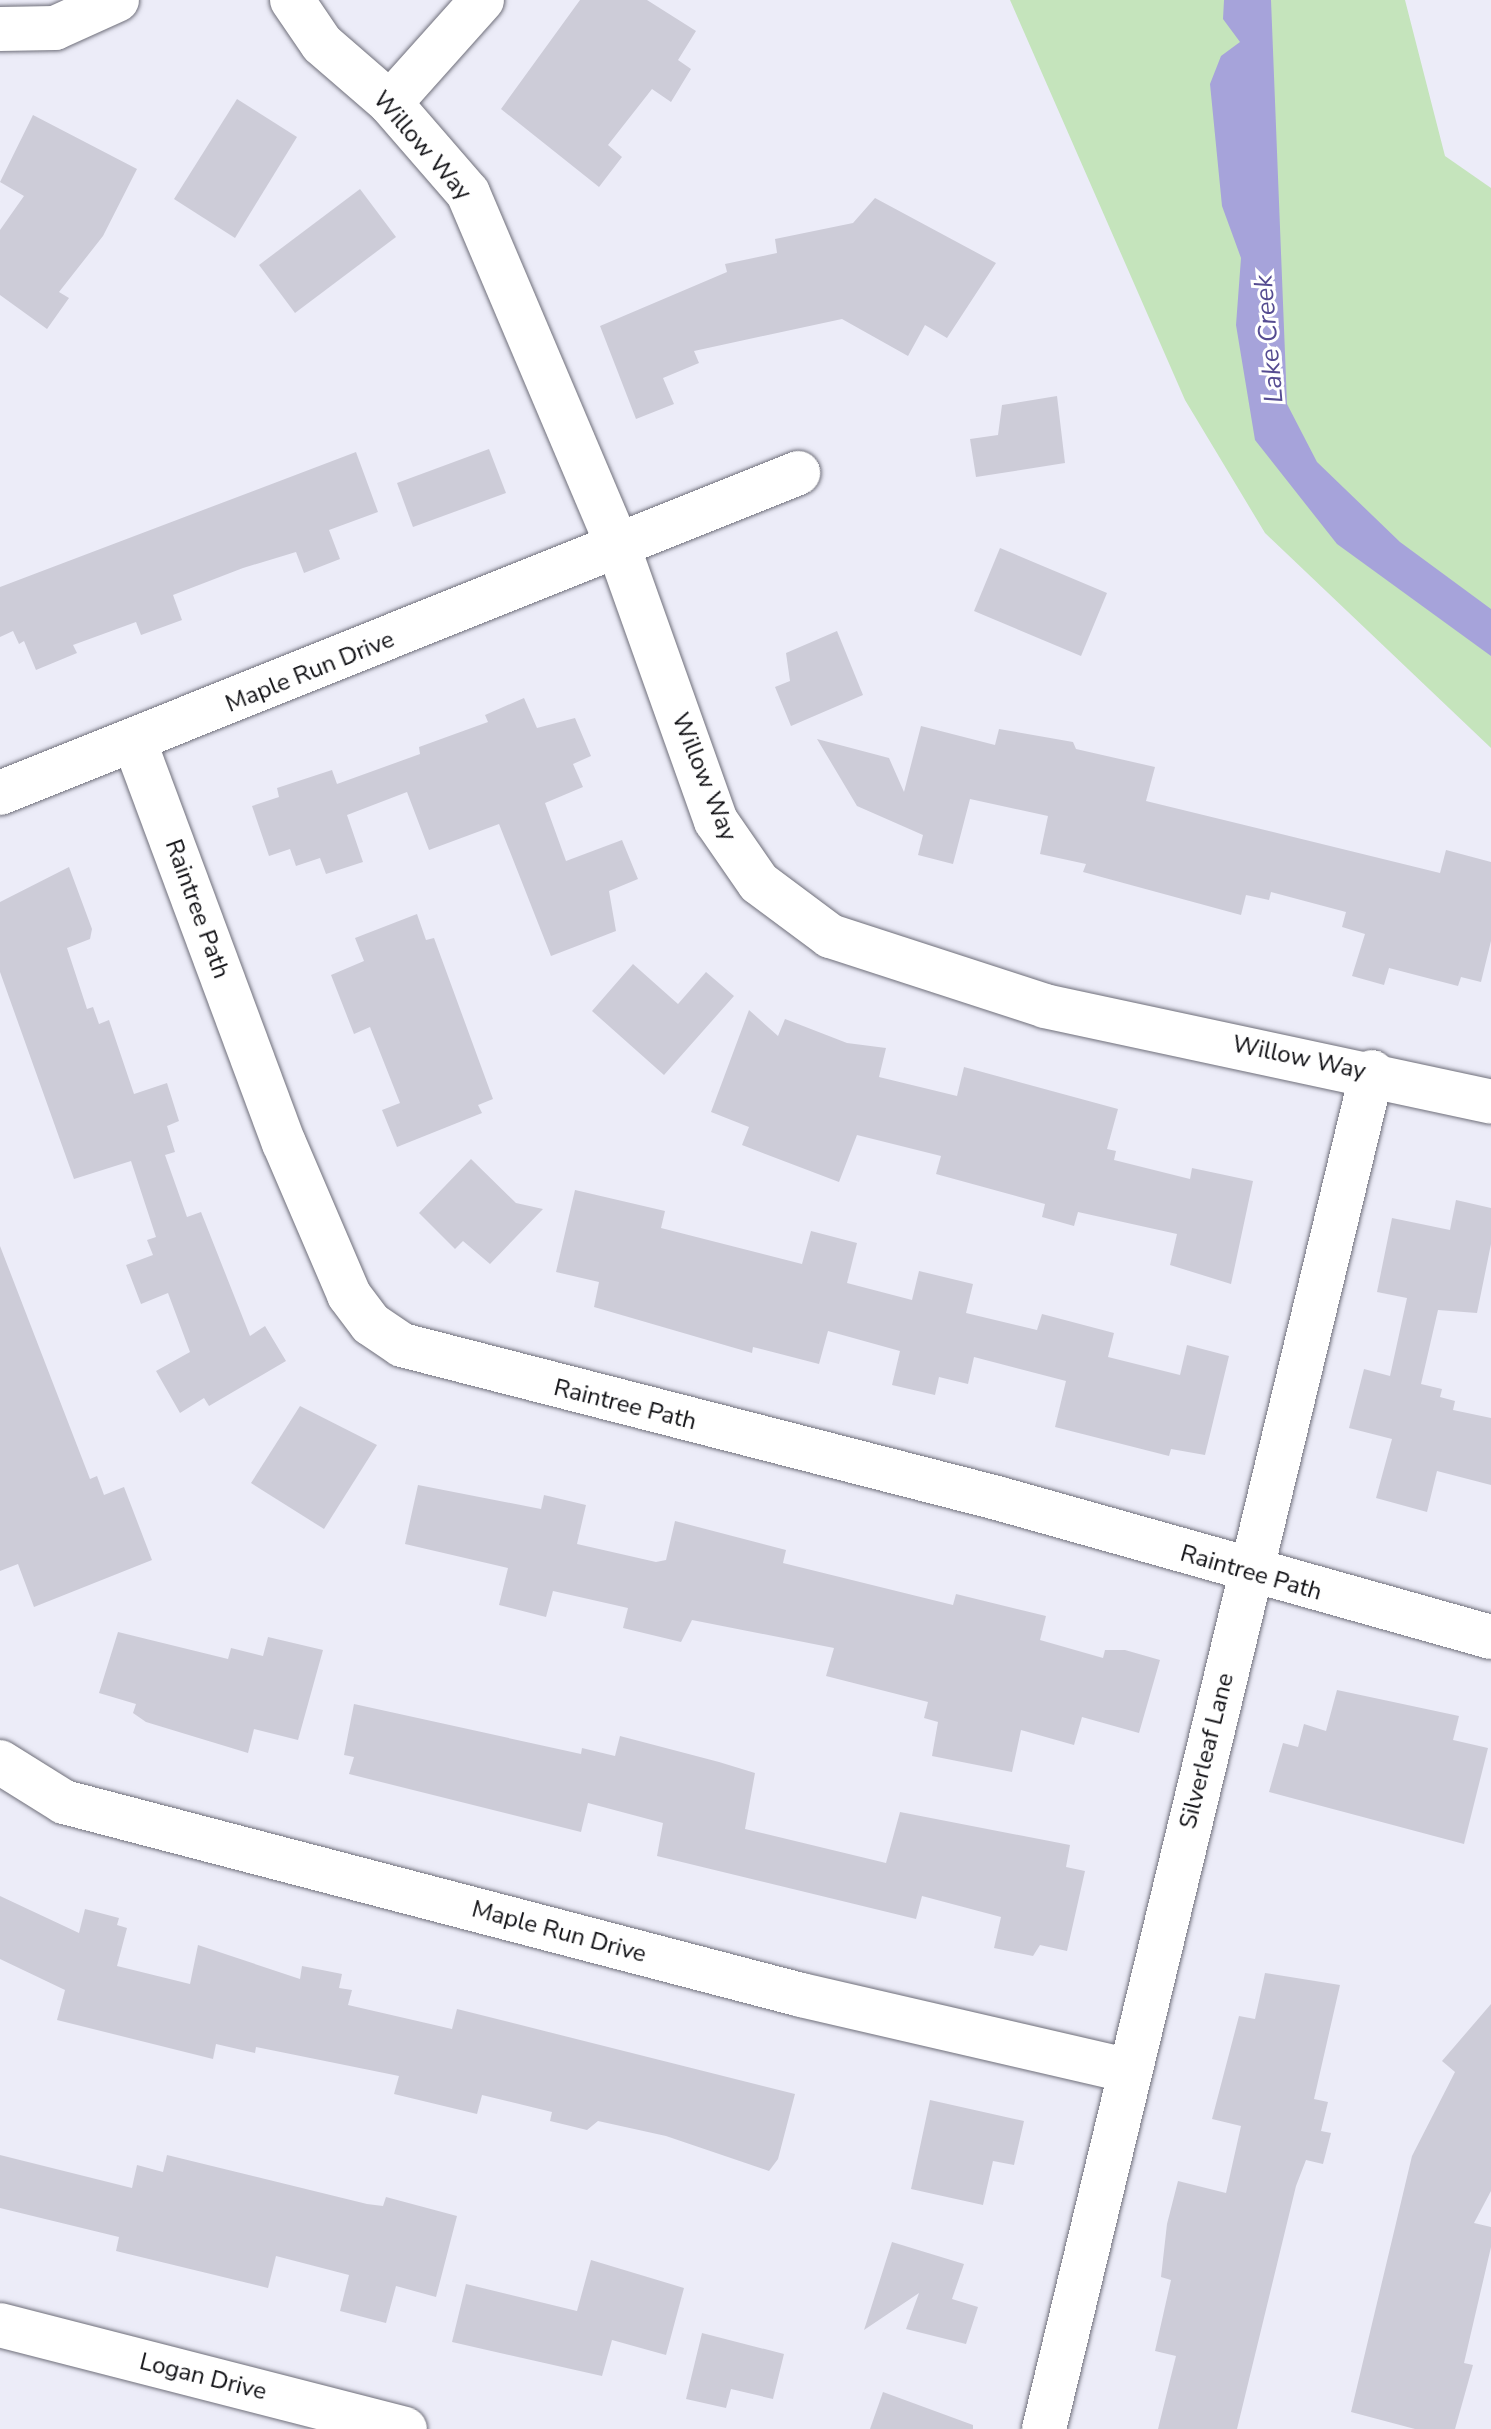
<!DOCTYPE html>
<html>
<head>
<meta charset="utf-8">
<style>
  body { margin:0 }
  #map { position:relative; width:1491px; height:2429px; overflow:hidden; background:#ececf8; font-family:"Nunito Sans",sans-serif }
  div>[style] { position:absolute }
  .green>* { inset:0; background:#c5e4bc }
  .water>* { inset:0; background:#a6a3da }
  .building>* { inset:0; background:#cdccd8 }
  .roads { filter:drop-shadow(0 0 2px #6f6f7a) drop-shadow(0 0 2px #6f6f7a) }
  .minor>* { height:44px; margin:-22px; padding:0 22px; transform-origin:22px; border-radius:22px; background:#fff }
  span { translate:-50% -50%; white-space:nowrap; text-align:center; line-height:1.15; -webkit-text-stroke:6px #fff; paint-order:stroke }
  .street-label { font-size:24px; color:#0f0f13 }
  .water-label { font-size:26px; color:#554c91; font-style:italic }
</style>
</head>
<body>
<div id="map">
  <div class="green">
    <i style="clip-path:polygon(1010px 0,1405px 0,1445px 156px,1491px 188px,1491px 748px,1265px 533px,1185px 400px)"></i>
  </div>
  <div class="water">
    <i style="clip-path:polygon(1224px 0,1271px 0,1287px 404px,1317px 462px,1400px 542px,1491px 609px,1491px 656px,1337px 544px,1255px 440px,1236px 325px,1241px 258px,1222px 206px,1210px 84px,1221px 56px,1240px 42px,1223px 19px)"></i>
  </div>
  <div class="building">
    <i style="clip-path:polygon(580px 0,647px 0,696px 31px,678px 60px,691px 69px,671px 102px,652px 89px,608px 145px,622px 157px,599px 187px,501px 109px)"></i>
    <i style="clip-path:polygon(237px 99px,297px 137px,235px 238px,174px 199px)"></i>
    <i style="clip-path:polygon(33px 115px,137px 169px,103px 236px,59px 292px,69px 298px,47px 329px,0 295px,0 230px,24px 196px,0 182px)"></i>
    <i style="clip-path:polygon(360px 189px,396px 237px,295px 313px,259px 265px)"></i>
    <i style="clip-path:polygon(875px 198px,996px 263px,947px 338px,925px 325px,908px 356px,842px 319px,694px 351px,699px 363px,663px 378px,674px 404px,636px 419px,600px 326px,727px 272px,725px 264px,777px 253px,775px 239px,853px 223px)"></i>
    <i style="clip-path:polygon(1057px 396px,1065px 463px,976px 477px,970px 439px,998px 435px,1002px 405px)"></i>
    <i style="clip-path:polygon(489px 449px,506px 493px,413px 527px,397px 483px)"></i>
    <i style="clip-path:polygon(356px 452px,378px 512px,329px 530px,340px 559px,304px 573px,296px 552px,243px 568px,173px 595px,182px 620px,141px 635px,136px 622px,73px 645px,77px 653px,36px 670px,24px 641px,19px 644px,13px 631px,0 637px,0 587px)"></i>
    <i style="clip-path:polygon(1000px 548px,1107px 593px,1081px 656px,974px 611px)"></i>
    <i style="clip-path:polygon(837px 631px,863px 695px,791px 726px,775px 687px,790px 681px,786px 653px)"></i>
    <i style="clip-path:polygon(524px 698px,537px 728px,575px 718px,591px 756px,573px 764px,583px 787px,545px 803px,566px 861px,622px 840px,638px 879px,609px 891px,616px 931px,551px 956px,499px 824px,429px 850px,407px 792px,347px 815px,363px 862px,326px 874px,320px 858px,296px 866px,290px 849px,269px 856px,252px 806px,279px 797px,277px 788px,332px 770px,337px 784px,420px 754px,419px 747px,488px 722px,485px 715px)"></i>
    <i style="clip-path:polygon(921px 726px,995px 745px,999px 729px,1073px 742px,1076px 749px,1155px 767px,1146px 801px,1440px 873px,1446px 850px,1491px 862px,1491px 941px,1481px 982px,1461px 977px,1458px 986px,1389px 968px,1384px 985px,1352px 976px,1365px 934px,1342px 927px,1346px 912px,1271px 892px,1269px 900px,1246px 895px,1241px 915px,1083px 872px,1086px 864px,1040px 854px,1048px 816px,970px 799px,953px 864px,918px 855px,923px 835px,857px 806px,817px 739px,889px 758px,904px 792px)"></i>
    <i style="clip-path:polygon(69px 867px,92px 929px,90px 939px,67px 948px,87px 1009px,93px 1007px,99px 1024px,109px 1020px,134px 1094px,167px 1083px,179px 1121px,167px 1126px,175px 1152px,165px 1155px,187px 1217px,201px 1212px,250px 1336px,265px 1326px,286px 1361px,209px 1406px,204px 1398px,180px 1413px,156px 1371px,190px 1352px,168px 1293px,141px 1304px,126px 1265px,153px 1255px,147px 1240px,156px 1237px,131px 1161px,74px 1179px,0 972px,0 902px)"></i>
    <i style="clip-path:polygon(417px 914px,426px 940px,434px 938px,493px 1099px,478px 1105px,482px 1113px,397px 1147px,382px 1110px,400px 1103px,370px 1027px,354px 1034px,331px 975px,364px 961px,355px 938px)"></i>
    <i style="clip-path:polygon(633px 964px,678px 1004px,706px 972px,734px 996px,664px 1075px,592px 1011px)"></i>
    <i style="clip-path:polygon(749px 1010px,778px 1036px,785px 1019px,847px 1043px,886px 1048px,879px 1077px,957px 1096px,964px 1067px,1118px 1109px,1107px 1149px,1116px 1151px,1114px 1160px,1190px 1179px,1192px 1168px,1253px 1181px,1231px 1284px,1170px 1265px,1177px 1234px,1078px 1212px,1074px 1226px,1042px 1217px,1045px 1204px,936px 1174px,941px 1156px,857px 1135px,839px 1182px,742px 1145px,749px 1127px,711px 1112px)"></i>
    <i style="clip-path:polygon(471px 1159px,516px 1203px,543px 1209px,490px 1264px,463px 1241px,455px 1249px,419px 1213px)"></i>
    <i style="clip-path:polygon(575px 1190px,665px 1211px,661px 1228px,802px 1264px,811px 1231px,857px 1243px,847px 1283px,912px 1300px,919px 1271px,973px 1284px,966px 1313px,1037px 1330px,1042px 1314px,1114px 1333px,1108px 1357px,1180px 1375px,1187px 1345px,1229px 1356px,1205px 1455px,1171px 1449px,1169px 1456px,1055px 1427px,1066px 1381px,974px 1357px,968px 1384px,939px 1377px,935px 1395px,892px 1385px,900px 1351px,828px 1331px,819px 1364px,753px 1347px,752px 1353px,594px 1307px,599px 1282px,556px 1272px)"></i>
    <i style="clip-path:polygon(1456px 1200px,1491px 1208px,1491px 1244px,1477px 1313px,1438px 1310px,1421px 1384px,1442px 1389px,1440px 1397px,1455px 1401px,1453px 1410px,1491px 1418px,1491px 1485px,1437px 1471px,1427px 1512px,1376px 1498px,1392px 1439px,1349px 1428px,1364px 1369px,1390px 1376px,1407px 1298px,1377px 1292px,1392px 1218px,1450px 1230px)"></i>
    <i style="clip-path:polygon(0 1246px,90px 1479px,97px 1476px,104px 1495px,124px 1487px,152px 1560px,34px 1607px,18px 1564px,0 1571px)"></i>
    <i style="clip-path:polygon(300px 1406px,377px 1445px,324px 1529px,251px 1483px)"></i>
    <i style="clip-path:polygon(418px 1485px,541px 1509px,544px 1495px,586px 1505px,577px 1544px,656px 1562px,666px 1560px,675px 1521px,786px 1550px,783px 1563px,953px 1605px,956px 1594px,1046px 1616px,1040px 1640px,1103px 1658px,1105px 1650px,1125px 1650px,1160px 1660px,1139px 1733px,1082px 1717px,1074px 1745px,1021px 1730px,1012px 1772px,932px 1756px,938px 1722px,924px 1718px,928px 1702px,826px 1676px,834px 1648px,692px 1620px,681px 1642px,623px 1628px,628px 1608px,553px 1591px,546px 1617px,499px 1605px,508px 1568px,405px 1544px)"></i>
    <i style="clip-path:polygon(118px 1632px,228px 1659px,231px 1648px,263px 1656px,268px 1637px,323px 1650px,298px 1740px,254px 1729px,248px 1753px,146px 1722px,133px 1713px,136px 1704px,99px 1693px)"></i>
    <i style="clip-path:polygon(1337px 1690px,1459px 1716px,1453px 1740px,1488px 1748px,1464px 1844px,1269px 1792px,1283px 1743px,1298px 1747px,1304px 1724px,1326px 1731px)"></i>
    <i style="clip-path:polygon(354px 1704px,581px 1754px,582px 1748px,615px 1756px,620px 1736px,719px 1762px,755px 1773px,745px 1829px,886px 1863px,900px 1812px,1070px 1845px,1066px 1867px,1085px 1871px,1067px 1951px,1040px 1945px,1033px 1956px,994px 1948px,1001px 1917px,922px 1896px,916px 1919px,657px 1856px,663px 1823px,588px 1803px,581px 1832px,349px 1774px,354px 1757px,344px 1755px)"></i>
    <i style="clip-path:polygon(0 1896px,79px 1933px,85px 1909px,119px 1918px,117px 1925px,127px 1928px,117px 1966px,190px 1984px,198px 1945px,300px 1979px,302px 1966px,342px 1974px,339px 1988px,352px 1990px,348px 2005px,452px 2029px,457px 2009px,795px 2094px,778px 2159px,769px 2171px,666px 2136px,598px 2121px,587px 2130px,550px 2121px,552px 2112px,482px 2095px,477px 2114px,394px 2094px,399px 2076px,256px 2047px,255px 2053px,216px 2044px,213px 2059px,57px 2020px,65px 1990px,0 1959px)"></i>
    <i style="clip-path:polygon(1265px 1973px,1340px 1985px,1314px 2099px,1328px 2102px,1321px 2131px,1331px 2133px,1323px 2164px,1306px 2160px,1296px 2186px,1237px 2429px,1158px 2429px,1176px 2356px,1155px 2351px,1171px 2280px,1161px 2277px,1167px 2224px,1178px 2181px,1226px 2193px,1241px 2126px,1212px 2119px,1239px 2016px,1255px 2019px)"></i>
    <i style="clip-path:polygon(1491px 2004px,1491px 2191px,1474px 2223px,1491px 2227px,1491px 2247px,1464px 2363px,1473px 2365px,1455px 2429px,1415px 2429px,1351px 2412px,1412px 2156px,1455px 2072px,1442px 2061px)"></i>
    <i style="clip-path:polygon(930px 2100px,1024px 2121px,1014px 2165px,993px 2161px,983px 2205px,911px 2189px)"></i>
    <i style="clip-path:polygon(0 2155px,132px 2188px,137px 2165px,163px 2172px,167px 2155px,367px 2204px,383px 2206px,386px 2197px,457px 2216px,436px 2297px,396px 2286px,386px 2323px,340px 2311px,349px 2275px,276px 2256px,268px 2288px,116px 2251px,119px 2237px,0 2208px)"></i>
    <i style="clip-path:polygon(892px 2242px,964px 2264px,952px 2299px,978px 2307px,966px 2344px,906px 2329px,919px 2293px,864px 2330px)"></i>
    <i style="clip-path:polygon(591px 2260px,684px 2288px,666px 2355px,612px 2340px,602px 2376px,452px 2342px,466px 2284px,577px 2311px)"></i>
    <i style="clip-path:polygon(702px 2333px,784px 2354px,773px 2399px,731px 2389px,726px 2408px,686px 2399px)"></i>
    <i style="clip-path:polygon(883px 2392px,973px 2425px,973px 2429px,870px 2429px)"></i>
  </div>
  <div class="roads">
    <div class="minor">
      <i style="left:292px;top:0;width:53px;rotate:55.7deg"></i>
      <i style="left:322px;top:44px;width:90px;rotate:40.9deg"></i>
      <i style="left:390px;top:103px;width:119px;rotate:49.1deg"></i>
      <i style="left:468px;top:193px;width:384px;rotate:67deg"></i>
      <i style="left:618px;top:546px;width:292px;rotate:70.4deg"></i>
      <i style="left:716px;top:821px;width:75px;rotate:55.3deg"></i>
      <i style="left:759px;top:883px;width:89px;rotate:36.7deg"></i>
      <i style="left:830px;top:936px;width:226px;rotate:18deg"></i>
      <i style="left:1045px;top:1006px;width:456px;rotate:12.1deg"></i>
      <i style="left:0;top:29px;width:55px;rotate:-1deg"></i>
      <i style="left:55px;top:28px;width:68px;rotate:-24.3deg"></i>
      <i style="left:390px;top:103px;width:138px;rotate:-48.2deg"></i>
      <i style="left:135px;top:743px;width:427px;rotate:69.6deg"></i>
      <i style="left:284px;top:1143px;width:165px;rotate:66.8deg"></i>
      <i style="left:349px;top:1295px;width:36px;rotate:53deg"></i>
      <i style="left:371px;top:1324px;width:37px;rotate:34deg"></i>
      <i style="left:402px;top:1345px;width:614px;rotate:14.42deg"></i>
      <i style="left:997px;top:1498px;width:513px;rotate:15.72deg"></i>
      <i style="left:0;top:793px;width:860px;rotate:-21.85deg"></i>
      <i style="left:0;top:1762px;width:75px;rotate:32deg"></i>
      <i style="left:64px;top:1802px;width:762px;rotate:14.67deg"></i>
      <i style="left:801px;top:1995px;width:337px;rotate:13deg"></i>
      <i style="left:0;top:2325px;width:418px;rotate:14.4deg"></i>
      <i style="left:1044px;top:2429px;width:1396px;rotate:-76.41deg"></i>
    </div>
  </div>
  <div class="street-label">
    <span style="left:422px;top:146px;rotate:49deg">Willow Way</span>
    <span style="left:310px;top:672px;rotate:-22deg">Maple Run Drive</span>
    <span style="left:704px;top:777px;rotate:68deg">Willow Way</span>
    <span style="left:197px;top:909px;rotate:70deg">Raintree Path</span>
    <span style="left:1299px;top:1058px;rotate:12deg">Willow Way</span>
    <span style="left:625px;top:1405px;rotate:14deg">Raintree Path</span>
    <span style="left:1251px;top:1573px;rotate:16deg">Raintree Path</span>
    <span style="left:1207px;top:1751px;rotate:-76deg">Silverleaf Lane</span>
    <span style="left:559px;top:1932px;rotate:15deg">Maple Run Drive</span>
    <span style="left:203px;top:2377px;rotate:14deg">Logan Drive</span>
  </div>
  <div class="water-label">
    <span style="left:1269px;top:339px;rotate:-95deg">Lake Creek</span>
  </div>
</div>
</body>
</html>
